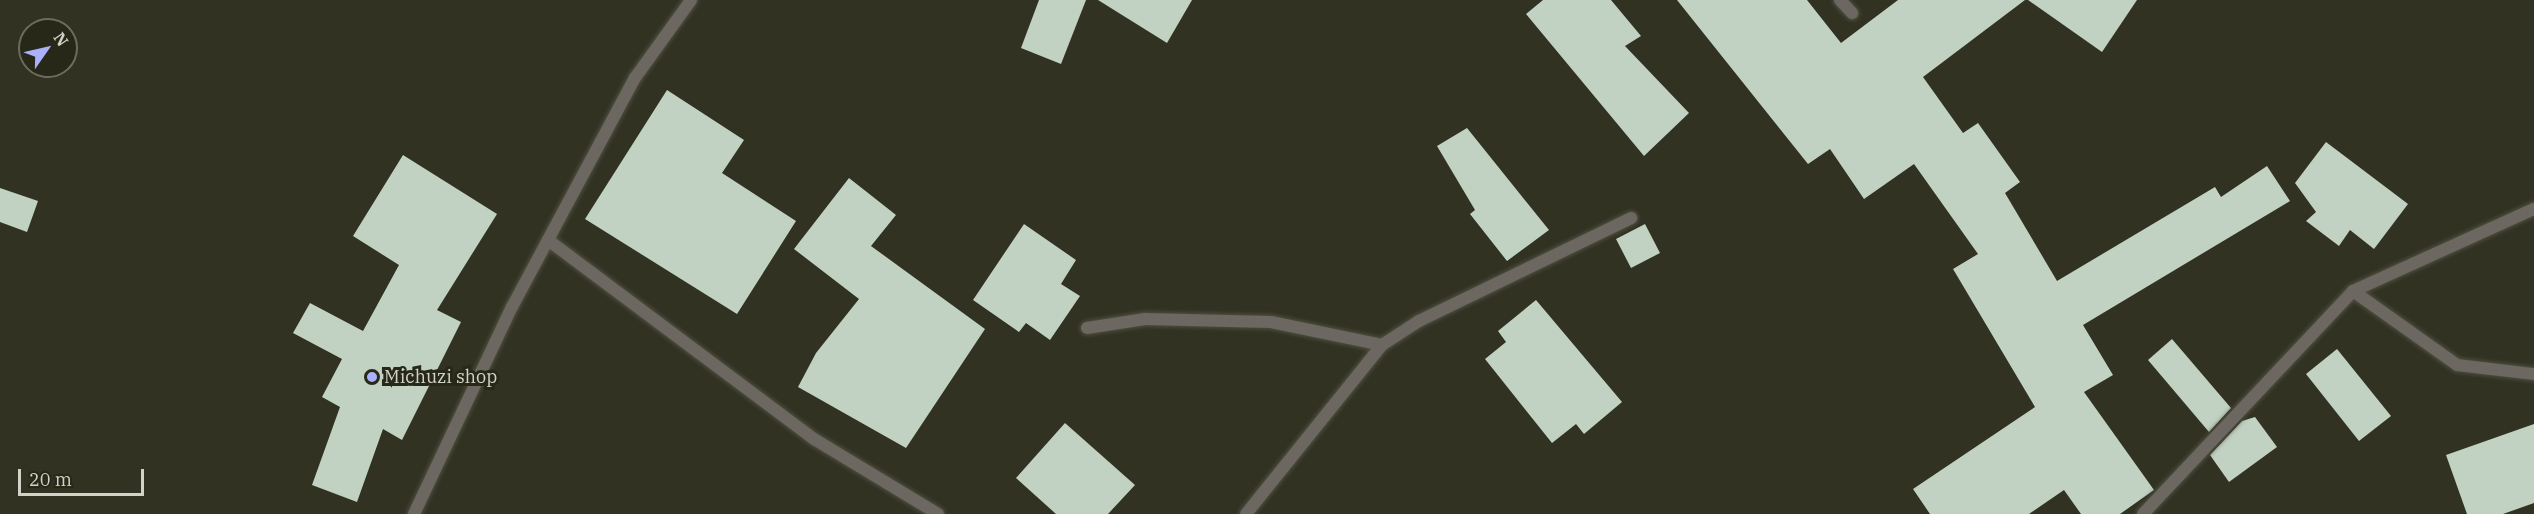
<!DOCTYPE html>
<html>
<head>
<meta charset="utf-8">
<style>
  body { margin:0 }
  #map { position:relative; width:2534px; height:514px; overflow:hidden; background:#313222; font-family:"IBM Plex Serif",serif }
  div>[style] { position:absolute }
  .building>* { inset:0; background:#c1d2c2 }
  .roads { filter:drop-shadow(0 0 2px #4e4f40) drop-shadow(0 0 2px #4e4f40) }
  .street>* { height:12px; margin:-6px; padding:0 6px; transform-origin:6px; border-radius:6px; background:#6c6760 }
  .dots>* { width:16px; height:16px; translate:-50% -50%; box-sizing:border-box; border:3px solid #272818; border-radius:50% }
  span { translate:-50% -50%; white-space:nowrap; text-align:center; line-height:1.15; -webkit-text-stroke:6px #272818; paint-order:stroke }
  .poi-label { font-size:18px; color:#d1d3c8 }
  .left { translate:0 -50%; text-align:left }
  .north { position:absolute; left:18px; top:18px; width:60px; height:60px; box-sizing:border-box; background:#272818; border:2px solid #6b6c5e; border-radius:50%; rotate:56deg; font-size:16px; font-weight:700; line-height:24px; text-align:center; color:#d1d3c8 }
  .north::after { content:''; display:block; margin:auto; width:21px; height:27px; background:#aab0fb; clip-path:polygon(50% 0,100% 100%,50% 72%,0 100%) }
  .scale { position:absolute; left:18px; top:469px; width:126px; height:27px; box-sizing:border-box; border:3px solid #d1d3c8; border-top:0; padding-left:8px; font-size:18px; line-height:21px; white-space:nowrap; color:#d1d3c8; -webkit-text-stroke:4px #272818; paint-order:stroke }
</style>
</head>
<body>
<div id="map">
  <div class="building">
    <i style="clip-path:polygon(1039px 0,1086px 0,1061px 64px,1021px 48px)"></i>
    <i style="clip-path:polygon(1098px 0,1192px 0,1167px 43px)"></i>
    <i style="clip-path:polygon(1543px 0,1611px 0,1641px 36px,1625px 46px,1689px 113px,1644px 156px,1526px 14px)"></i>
    <i style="clip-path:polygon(1677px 0,1807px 0,1841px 43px,1898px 0,2025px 0,1923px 77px,1963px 133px,1978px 123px,2020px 182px,2005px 193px,2057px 281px,2215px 187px,2221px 197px,2267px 166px,2290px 201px,2083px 325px,2113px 375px,2084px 392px,2154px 490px,2120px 514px,2081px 514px,2064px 490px,2029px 514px,1930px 514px,1913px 489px,2035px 407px,1953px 269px,1978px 254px,1914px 164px,1864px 199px,1830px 149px,1808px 164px)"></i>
    <i style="clip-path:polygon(2028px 0,2137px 0,2102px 52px)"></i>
    <i style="clip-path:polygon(667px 90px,744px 140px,722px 173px,796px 221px,737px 314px,585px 219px)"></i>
    <i style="clip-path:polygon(1467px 128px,1549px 230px,1507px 261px,1470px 214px,1475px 210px,1437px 146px)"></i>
    <i style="clip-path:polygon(2326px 142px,2408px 204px,2374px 249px,2350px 230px,2339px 246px,2306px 221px,2316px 212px,2295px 183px)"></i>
    <i style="clip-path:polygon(403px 155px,497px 214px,437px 310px,461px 322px,402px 440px,383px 429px,357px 502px,312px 485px,340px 407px,322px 397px,342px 359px,293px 333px,310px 303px,363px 331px,399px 265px,353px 236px)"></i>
    <i style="clip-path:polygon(849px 178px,896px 215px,871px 246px,985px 329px,906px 448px,798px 387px,816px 353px,859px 299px,794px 249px)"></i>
    <i style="clip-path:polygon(0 188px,38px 201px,27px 232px,0 222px)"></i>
    <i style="clip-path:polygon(1024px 224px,1076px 260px,1061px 284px,1080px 296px,1050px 340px,1026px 323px,1019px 332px,973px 300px)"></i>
    <i style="clip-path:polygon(1645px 224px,1660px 253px,1631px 268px,1616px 239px)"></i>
    <i style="clip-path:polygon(1536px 300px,1622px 402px,1584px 434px,1576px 424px,1552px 443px,1485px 359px,1506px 342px,1498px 331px)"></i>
    <i style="clip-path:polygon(2172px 339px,2231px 408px,2209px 432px,2148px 360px)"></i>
    <i style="clip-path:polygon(2337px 349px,2391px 416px,2359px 441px,2306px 374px)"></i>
    <i style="clip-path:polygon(2255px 417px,2277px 447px,2229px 482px,2210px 455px,2242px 421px)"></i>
    <i style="clip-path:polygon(1065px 423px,1135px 485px,1108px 514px,1056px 514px,1016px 478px)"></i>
    <i style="clip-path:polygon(2534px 424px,2534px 503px,2503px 514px,2467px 514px,2446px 455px)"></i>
  </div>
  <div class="roads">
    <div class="street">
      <i style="left:1840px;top:0;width:18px;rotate:47deg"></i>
      <i style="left:548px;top:240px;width:332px;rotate:36.8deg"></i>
      <i style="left:814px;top:439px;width:145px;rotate:31.2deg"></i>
      <i style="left:2353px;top:291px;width:128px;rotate:35.4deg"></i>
      <i style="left:2457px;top:365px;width:78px;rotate:6.7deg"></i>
      <i style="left:1087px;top:328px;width:59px;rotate:-8.8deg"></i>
      <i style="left:1145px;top:319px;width:126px;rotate:1.4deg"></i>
      <i style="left:1271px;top:322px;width:113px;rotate:11.7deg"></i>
      <i style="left:414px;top:514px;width:229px;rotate:-64.7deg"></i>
      <i style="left:512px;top:307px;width:260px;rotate:-61.8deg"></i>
      <i style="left:635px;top:78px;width:96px;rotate:-54.3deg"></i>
      <i style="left:1246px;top:514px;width:217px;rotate:-51.2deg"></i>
      <i style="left:1382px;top:345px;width:44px;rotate:-33deg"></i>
      <i style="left:1419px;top:321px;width:236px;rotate:-25.9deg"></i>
      <i style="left:2143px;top:514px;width:306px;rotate:-46.7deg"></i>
      <i style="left:2353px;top:291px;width:199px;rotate:-24.4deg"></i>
    </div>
  </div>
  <div class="dots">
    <i style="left:372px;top:377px;background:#aab0fb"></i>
  </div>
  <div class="poi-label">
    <span class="left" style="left:384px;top:377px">Michuzi shop</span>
  </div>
  <div class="north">N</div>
  <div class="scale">20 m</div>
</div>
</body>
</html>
